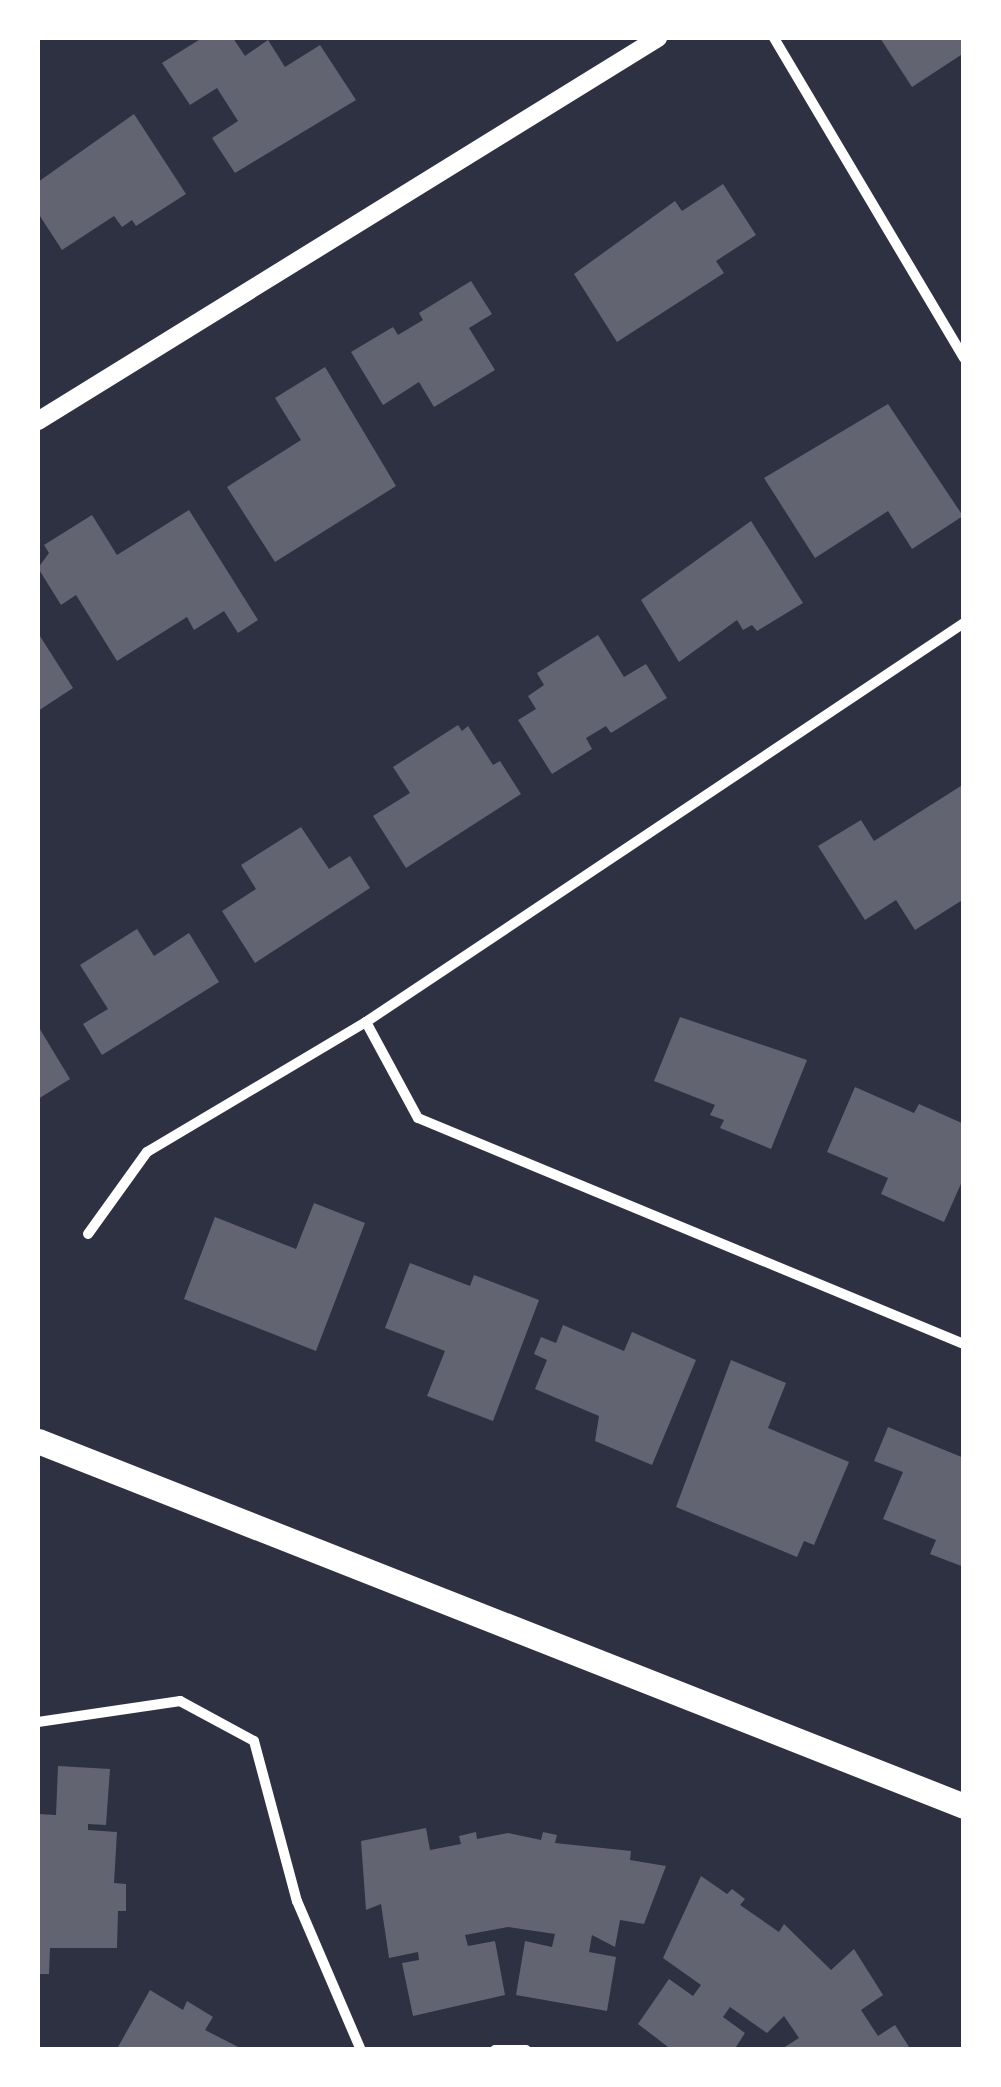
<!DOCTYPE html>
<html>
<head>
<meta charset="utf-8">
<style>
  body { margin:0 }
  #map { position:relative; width:1001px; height:2087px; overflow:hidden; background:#2d3142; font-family:"Space Grotesk",sans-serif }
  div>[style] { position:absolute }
  .building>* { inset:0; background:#626471 }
  .minor>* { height:10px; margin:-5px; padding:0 5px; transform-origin:5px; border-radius:5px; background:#fff }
  .tertiary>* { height:18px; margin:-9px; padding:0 9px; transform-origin:9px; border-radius:9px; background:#fff }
  .primary>* { height:25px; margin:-12.5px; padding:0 12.5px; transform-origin:12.5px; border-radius:12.5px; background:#fff }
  span { translate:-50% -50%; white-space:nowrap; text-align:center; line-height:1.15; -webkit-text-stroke:8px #fff; paint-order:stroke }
  .frame { position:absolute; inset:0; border:40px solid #fff; pointer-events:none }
</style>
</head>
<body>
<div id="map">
  <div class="building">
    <i style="clip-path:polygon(202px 38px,233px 38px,245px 56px,268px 40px,285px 67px,320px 45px,356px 100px,235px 173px,212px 138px,238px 121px,217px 88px,190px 105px,162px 63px)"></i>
    <i style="clip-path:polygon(880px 38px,964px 38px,964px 53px,912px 87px)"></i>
    <i style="clip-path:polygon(134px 114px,186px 194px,136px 226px,132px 220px,122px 227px,114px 216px,62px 250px,38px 213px,38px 182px)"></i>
    <i style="clip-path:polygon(723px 184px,756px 235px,716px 261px,724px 273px,617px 342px,574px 274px,675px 201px,682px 211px)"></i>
    <i style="clip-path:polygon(471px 281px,492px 314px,469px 328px,495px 370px,434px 407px,419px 382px,383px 405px,351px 352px,393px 327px,398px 335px,423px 320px,419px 313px)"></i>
    <i style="clip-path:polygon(325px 367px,396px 486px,275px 562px,227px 487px,301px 440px,275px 398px)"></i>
    <i style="clip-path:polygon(888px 404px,963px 516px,912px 549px,888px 511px,815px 558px,764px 478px)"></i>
    <i style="clip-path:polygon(189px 510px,258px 620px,238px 633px,224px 611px,194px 630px,187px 617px,117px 661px,76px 595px,61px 605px,38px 568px,49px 553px,44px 545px,92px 515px,117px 555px)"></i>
    <i style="clip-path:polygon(751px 521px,803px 603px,757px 631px,752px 625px,743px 630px,737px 620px,679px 662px,641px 600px)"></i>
    <i style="clip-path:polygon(38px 633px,73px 688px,38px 711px)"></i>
    <i style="clip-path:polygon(598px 635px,624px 677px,646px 664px,667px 698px,611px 733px,606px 726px,586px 738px,592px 749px,552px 774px,518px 720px,536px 709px,528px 696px,544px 685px,537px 673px)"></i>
    <i style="clip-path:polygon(458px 725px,462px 731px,468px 726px,493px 765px,500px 761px,521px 794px,406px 868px,373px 816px,410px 793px,393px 767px)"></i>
    <i style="clip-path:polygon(964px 784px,964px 899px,915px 930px,896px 900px,865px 920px,818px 846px,861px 820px,874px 841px)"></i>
    <i style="clip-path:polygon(301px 827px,329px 869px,350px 856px,370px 888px,255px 963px,222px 911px,256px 889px,241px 865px)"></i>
    <i style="clip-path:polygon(137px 929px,154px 956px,189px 933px,219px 982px,102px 1055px,83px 1024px,108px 1009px,80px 965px)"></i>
    <i style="clip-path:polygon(680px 1017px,807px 1060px,771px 1149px,720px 1128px,724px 1120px,710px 1115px,715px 1105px,654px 1081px)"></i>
    <i style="clip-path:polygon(38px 1026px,70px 1079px,38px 1099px)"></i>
    <i style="clip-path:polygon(855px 1087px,914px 1113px,919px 1104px,964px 1124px,964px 1177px,944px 1222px,881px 1194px,888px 1178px,827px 1152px)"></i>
    <i style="clip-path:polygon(314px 1203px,365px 1223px,316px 1351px,184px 1299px,215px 1217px,296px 1249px)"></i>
    <i style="clip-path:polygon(410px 1263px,470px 1286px,474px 1275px,539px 1300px,493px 1421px,427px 1396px,445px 1351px,385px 1328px)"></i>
    <i style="clip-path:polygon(563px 1325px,624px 1351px,632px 1332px,696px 1360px,652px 1465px,595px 1441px,599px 1416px,535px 1389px,547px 1360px,534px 1354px,541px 1337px,556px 1343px)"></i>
    <i style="clip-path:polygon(731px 1360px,786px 1383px,768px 1428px,849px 1462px,814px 1545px,804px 1541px,797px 1557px,676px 1507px)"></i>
    <i style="clip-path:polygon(888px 1427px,964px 1458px,964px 1567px,930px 1554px,936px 1540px,883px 1519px,903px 1472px,874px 1461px)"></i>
    <i style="clip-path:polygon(58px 1766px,110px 1769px,106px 1825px,88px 1824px,88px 1830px,117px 1832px,114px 1883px,126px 1884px,126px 1911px,118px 1911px,117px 1948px,50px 1948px,49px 1974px,38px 1974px,38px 1814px,56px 1815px)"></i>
    <i style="clip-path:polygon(426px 1828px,430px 1850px,461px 1844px,459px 1836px,476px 1832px,477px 1839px,508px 1833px,541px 1840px,543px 1832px,557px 1835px,555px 1843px,631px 1851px,630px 1860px,666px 1866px,644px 1924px,620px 1920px,615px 1947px,592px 1935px,589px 1952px,616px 1957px,607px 2011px,516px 1995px,525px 1941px,552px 1947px,555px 1934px,508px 1927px,465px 1935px,468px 1946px,495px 1941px,505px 1995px,413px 2016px,402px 1963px,419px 1960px,418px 1952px,389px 1958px,381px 1904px,366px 1910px,361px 1841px)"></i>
    <i style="clip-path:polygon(701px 1876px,727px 1894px,732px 1889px,745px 1899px,740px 1905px,779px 1932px,784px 1924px,831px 1970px,854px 1949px,883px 1995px,861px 2010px,878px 2036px,895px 2025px,911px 2050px,780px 2050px,799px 2038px,784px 2016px,767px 2033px,730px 2007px,723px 2017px,745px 2033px,734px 2050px,672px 2050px,638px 2024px,669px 1979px,693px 1996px,701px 1985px,663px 1958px)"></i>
    <i style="clip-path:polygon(150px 1990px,183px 2010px,187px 2001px,213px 2017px,205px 2030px,244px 2050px,118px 2047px)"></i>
  </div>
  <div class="minor">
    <i style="left:774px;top:38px;width:372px;rotate:59.3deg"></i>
    <i style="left:366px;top:1022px;width:109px;rotate:61.6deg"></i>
    <i style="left:418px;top:1118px;width:591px;rotate:22.49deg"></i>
    <i style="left:88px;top:1234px;width:101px;rotate:-54.3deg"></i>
    <i style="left:147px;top:1152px;width:255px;rotate:-30.7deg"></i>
    <i style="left:366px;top:1022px;width:719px;rotate:-33.71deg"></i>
    <i style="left:38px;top:1722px;width:144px;rotate:-8.4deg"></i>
    <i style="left:180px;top:1701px;width:84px;rotate:28.4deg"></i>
    <i style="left:254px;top:1741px;width:166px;rotate:75deg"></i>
    <i style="left:297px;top:1901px;width:162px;rotate:66.8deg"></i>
    <i style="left:495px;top:2050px;width:31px"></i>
  </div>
  <div class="tertiary">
    <i style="left:38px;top:421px;width:729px;rotate:-31.71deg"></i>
  </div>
  <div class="primary">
    <i style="left:38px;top:1441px;width:995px;rotate:21.51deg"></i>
  </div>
  <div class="frame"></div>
</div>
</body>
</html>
